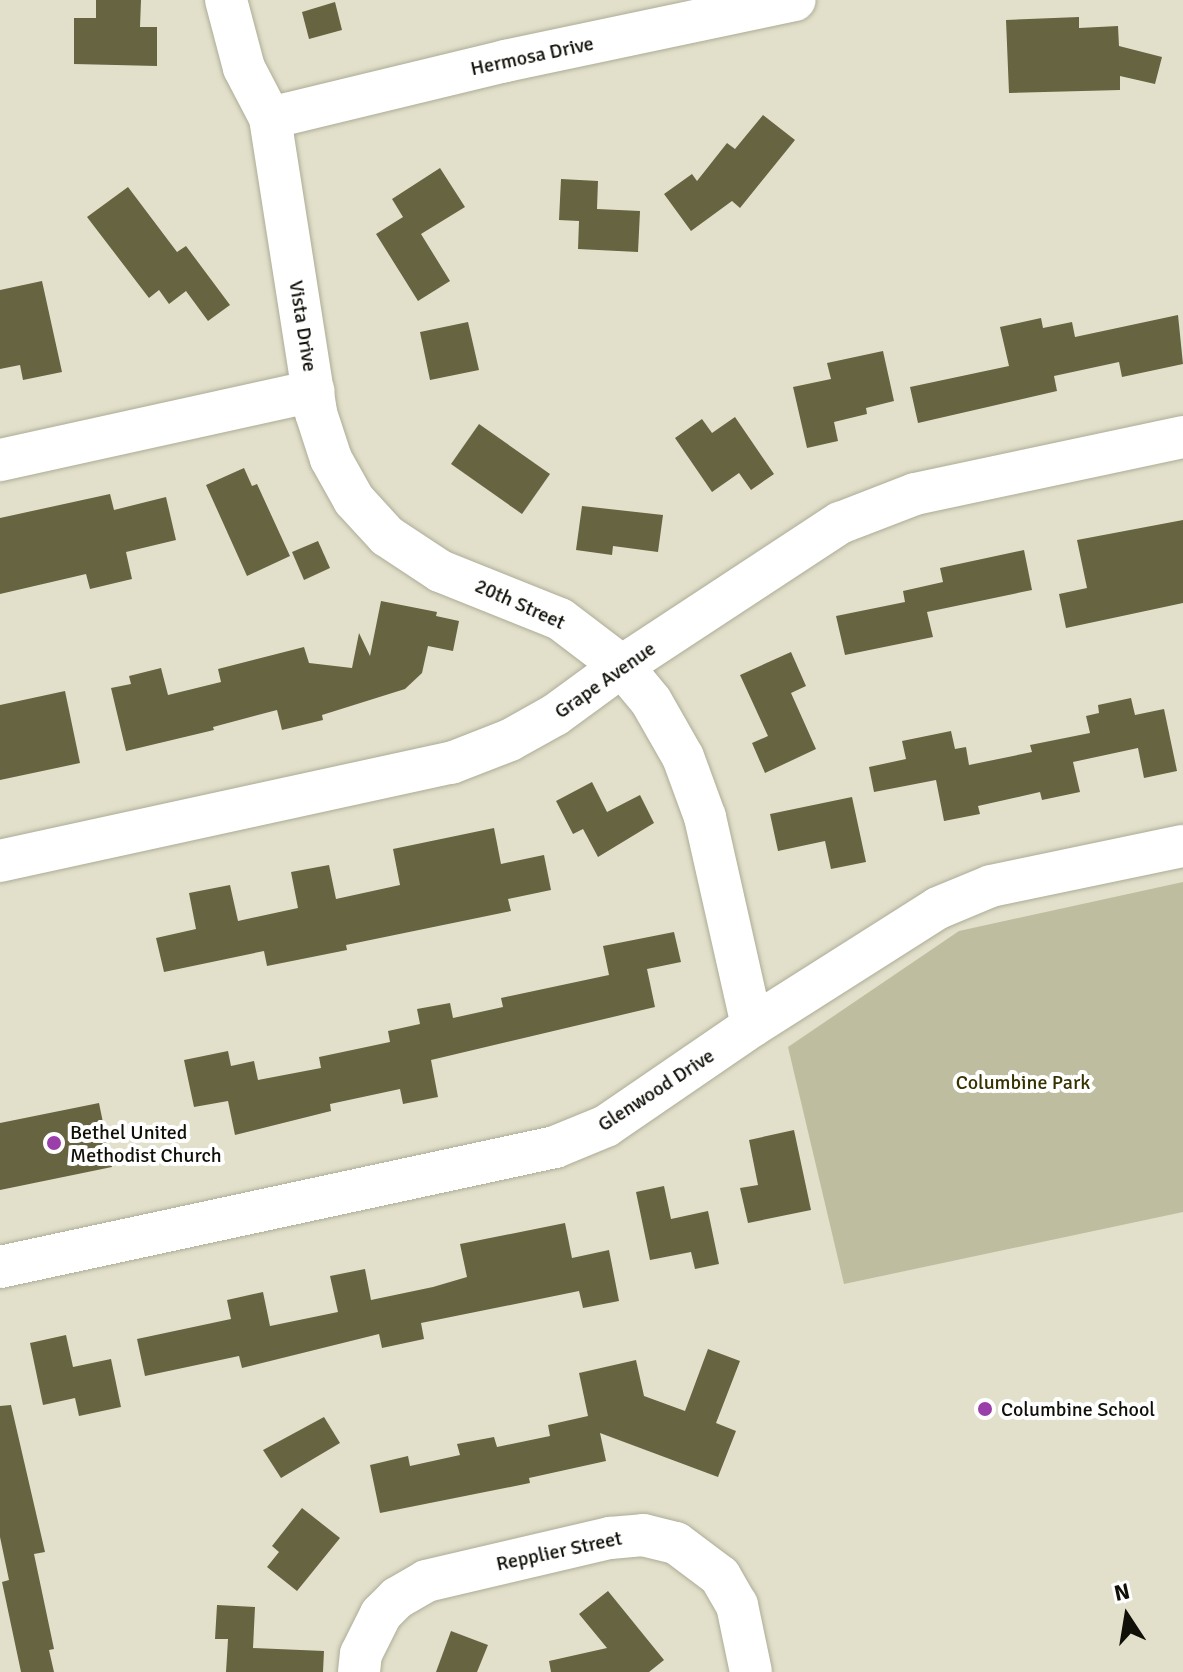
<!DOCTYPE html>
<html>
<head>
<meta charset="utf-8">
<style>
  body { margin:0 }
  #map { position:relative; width:1183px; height:1672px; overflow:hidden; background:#e2e0ca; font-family:Signika,sans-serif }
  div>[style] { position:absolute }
  .green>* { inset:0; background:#bebd9f }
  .building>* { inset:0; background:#676441 }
  .roads { filter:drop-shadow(0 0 2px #adac97) drop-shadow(0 0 2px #adac97) }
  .minor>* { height:42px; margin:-21px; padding:0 21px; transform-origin:21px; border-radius:21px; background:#fff }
  .dots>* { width:22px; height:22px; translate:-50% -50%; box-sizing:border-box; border:4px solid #fff; border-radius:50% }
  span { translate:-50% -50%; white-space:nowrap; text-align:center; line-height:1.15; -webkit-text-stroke:8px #fff; paint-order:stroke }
  .street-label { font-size:20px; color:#100f08 }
  .park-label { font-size:20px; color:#363200 }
  .poi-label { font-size:20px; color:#100f08 }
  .left { translate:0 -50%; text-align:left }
  .north { position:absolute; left:1087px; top:1576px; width:80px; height:80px; -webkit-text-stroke:6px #fff; paint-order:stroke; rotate:348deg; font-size:22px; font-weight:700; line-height:32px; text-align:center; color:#100f08 }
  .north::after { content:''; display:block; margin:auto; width:28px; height:36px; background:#100f08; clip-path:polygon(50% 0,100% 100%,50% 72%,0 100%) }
</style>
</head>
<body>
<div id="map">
  <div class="green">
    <i style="clip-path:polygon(1183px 882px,1183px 1212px,844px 1284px,788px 1047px,959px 931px)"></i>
  </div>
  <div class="building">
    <i style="clip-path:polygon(96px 0,141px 0,140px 27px,157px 27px,157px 66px,74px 64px,74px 18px,96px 18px)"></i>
    <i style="clip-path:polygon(335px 2px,342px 30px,309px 39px,302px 12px)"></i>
    <i style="clip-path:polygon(1079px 17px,1079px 28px,1118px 26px,1119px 46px,1162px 57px,1155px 84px,1120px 76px,1120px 90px,1009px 93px,1006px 20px)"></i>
    <i style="clip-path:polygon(763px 115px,795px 140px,740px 208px,732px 201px,691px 231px,664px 194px,692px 174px,697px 181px,727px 143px,735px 149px)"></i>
    <i style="clip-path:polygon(440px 168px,465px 207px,421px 234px,450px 281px,418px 301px,376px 234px,403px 217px,392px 199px)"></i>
    <i style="clip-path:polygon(561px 179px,598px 181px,597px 209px,640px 211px,638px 252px,578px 249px,579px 221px,559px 220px)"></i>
    <i style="clip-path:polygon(128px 187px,177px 252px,186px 246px,230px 305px,208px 321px,186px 291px,169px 304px,159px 290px,149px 298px,87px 217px)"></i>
    <i style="clip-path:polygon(42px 281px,62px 372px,23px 380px,20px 365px,0 369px,0 290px)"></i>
    <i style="clip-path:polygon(1178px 315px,1183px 364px,1122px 377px,1119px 362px,1054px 376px,1057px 391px,918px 423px,910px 387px,1009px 366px,1000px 327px,1041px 318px,1043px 328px,1072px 322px,1075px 337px)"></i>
    <i style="clip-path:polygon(468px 322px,479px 370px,430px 380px,420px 332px)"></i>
    <i style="clip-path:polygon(883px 351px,894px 401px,866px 408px,867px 414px,834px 422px,838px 441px,807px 448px,793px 387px,831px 379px,827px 363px)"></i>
    <i style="clip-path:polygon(735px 417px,774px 474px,751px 490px,739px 473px,712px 492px,675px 438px,702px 419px,712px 433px)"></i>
    <i style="clip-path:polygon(479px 424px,550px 474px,522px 514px,451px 464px)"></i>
    <i style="clip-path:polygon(244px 468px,252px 486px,257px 484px,290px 556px,247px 576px,206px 485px)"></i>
    <i style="clip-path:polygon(110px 494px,114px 510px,166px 497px,176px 540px,126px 552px,132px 579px,90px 589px,86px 574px,0 594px,0 518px)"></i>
    <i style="clip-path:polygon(582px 506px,663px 515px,658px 552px,613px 546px,612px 555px,576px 550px)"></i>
    <i style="clip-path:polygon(1183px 520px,1183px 603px,1066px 628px,1059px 594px,1087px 588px,1077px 540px)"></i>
    <i style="clip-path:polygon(318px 541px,330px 568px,304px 580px,292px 552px)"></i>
    <i style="clip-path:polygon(1024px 550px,1032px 590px,927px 612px,933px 637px,845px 655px,836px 616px,905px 602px,903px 591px,943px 582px,940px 568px)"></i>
    <i style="clip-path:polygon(381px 601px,437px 612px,436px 616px,459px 621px,453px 651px,428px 646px,422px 673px,405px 689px,322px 715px,323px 720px,282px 730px,277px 710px,213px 727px,214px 730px,126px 751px,111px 688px,131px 684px,129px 676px,161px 668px,168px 695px,221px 682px,218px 669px,304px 647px,309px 663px,352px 668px,359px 633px,370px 656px)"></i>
    <i style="clip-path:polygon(791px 652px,806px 686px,791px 693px,816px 749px,765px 773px,752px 743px,768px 736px,740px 675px)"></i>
    <i style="clip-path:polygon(65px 691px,80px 763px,0 780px,0 705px)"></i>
    <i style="clip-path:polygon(1131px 698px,1135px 715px,1164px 709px,1177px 771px,1144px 778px,1138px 748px,1073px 762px,1080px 792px,1042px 800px,1040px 792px,978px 806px,980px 814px,944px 821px,936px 780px,874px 792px,869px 767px,906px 759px,902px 741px,951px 731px,955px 749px,966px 747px,969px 765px,1032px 752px,1030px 745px,1090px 733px,1086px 716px,1099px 713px,1098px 705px)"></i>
    <i style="clip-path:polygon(592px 782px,607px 812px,640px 795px,654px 823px,598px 857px,583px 829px,573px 834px,556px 801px)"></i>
    <i style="clip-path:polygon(852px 797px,866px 862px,831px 869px,825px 841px,778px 851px,770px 814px)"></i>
    <i style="clip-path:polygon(494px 828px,501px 864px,544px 855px,551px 890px,508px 899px,511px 911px,346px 945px,347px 950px,267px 966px,264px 951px,164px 972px,156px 938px,196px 929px,189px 893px,230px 885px,238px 921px,298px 908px,291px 872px,329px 865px,336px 899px,400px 885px,393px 849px)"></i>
    <i style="clip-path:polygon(674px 932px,681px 962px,647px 969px,655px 1007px,431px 1060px,438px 1097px,403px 1104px,400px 1089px,330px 1104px,331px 1111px,235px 1135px,228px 1101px,194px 1107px,184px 1060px,228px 1051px,231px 1066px,254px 1061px,258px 1080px,321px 1068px,319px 1057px,390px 1042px,388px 1031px,420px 1024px,417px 1009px,450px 1003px,453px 1018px,503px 1007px,501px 998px,609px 975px,603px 946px)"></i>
    <i style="clip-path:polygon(99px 1103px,112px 1167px,0 1190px,0 1123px)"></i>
    <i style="clip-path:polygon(794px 1130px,811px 1210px,748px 1223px,740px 1188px,758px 1185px,749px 1140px)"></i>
    <i style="clip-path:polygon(664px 1186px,671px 1219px,708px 1211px,719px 1264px,695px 1269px,691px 1252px,650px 1260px,636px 1192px)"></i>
    <i style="clip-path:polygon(565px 1223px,572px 1258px,609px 1250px,619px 1301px,583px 1308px,579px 1291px,421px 1323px,424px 1339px,382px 1348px,379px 1334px,242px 1368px,239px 1356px,145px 1376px,137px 1339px,231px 1319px,227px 1300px,263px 1292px,270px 1326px,338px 1312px,330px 1276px,365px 1269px,371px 1300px,433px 1287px,467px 1277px,460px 1244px)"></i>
    <i style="clip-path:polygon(66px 1335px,73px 1367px,111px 1359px,121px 1407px,79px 1416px,75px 1398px,43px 1405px,30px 1343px)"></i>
    <i style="clip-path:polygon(708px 1349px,740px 1361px,716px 1423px,736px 1431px,718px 1477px,600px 1433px,606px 1461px,529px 1478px,530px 1483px,380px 1513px,370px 1465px,408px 1456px,410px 1466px,460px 1455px,457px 1444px,494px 1437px,497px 1447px,550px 1436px,548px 1425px,588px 1416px,579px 1373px,636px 1360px,644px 1396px,685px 1411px)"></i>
    <i style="clip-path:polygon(11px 1405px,45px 1552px,34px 1554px,54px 1649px,49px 1650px,54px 1672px,21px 1672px,2px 1582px,9px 1580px,0 1537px,0 1406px)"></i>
    <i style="clip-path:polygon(324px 1417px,340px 1443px,281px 1478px,263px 1450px)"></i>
    <i style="clip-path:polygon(302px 1508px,340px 1538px,297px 1591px,267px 1567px,279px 1552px,272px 1546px)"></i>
    <i style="clip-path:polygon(608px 1591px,664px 1660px,649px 1672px,551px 1672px,549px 1661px,607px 1648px,579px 1614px)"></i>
    <i style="clip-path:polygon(217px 1605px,255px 1607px,253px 1648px,324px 1651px,323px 1672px,226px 1672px,228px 1639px,215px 1639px)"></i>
    <i style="clip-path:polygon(451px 1631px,488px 1645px,477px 1672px,436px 1672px)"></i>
  </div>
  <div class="roads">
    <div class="minor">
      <i style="left:226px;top:0;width:70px;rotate:75.2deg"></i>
      <i style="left:244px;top:68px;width:56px;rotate:62.5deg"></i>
      <i style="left:270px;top:118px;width:299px;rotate:81.1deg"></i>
      <i style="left:316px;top:413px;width:48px;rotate:71.9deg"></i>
      <i style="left:331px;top:459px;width:47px;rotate:60.7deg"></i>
      <i style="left:354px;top:500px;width:49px;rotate:47.5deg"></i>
      <i style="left:387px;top:536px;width:64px;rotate:33.4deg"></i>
      <i style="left:440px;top:571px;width:129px;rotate:21.8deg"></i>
      <i style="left:560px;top:619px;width:78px;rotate:37.2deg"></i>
      <i style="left:622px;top:666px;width:45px;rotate:50.4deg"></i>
      <i style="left:651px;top:701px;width:64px;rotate:60.3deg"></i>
      <i style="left:683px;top:757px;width:64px;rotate:69.9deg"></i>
      <i style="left:705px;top:817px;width:214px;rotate:77.3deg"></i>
      <i style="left:270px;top:118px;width:242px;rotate:-13.6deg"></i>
      <i style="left:505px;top:61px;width:296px;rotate:-11.9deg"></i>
      <i style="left:0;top:460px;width:321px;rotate:-12.4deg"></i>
      <i style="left:0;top:861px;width:462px;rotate:-12.3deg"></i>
      <i style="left:451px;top:763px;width:63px;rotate:-21.3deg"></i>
      <i style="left:510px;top:740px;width:51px;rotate:-29.1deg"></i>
      <i style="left:555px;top:715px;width:83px;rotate:-36.2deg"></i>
      <i style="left:622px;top:666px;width:261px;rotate:-33.3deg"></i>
      <i style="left:840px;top:523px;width:80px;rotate:-21.1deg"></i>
      <i style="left:915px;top:494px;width:274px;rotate:-12deg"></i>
      <i style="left:0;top:1267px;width:568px;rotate:-12.2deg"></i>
      <i style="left:555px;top:1147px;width:55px;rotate:-22.4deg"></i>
      <i style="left:606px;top:1126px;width:177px;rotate:-34.4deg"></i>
      <i style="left:752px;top:1026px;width:220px;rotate:-32.4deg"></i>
      <i style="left:938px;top:908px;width:57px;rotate:-22.5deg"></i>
      <i style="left:991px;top:886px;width:196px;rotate:-11.8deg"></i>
      <i style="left:359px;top:1672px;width:18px;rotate:-84deg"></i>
      <i style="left:361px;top:1654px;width:45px;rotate:-63.4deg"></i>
      <i style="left:381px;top:1614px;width:23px;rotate:-45deg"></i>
      <i style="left:397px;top:1598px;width:34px;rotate:-30deg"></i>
      <i style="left:426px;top:1581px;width:189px;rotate:-13.2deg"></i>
      <i style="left:610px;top:1538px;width:33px;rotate:-5deg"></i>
      <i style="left:643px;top:1535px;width:34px;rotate:14deg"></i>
      <i style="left:676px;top:1543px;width:55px;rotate:36.9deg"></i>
      <i style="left:720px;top:1576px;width:34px;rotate:60deg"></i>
      <i style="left:737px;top:1605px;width:68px;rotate:78.2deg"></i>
    </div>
  </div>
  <div class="dots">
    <i style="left:54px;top:1143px;background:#9a3faa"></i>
    <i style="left:985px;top:1409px;background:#9a3faa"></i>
  </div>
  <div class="street-label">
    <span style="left:532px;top:56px;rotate:-12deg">Hermosa Drive</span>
    <span style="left:303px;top:326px;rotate:81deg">Vista Drive</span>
    <span style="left:520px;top:604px;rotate:24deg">20th Street</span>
    <span style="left:605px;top:680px;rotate:-35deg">Grape Avenue</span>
    <span style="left:656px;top:1090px;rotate:-33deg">Glenwood Drive</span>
    <span style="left:559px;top:1551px;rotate:-12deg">Repplier Street</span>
  </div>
  <div class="park-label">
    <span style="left:1023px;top:1082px">Columbine Park</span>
  </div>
  <div class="poi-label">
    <span class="left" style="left:70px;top:1144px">Bethel United<br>Methodist Church</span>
    <span class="left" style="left:1001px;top:1409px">Columbine School</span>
  </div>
  <div class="north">N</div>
</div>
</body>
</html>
